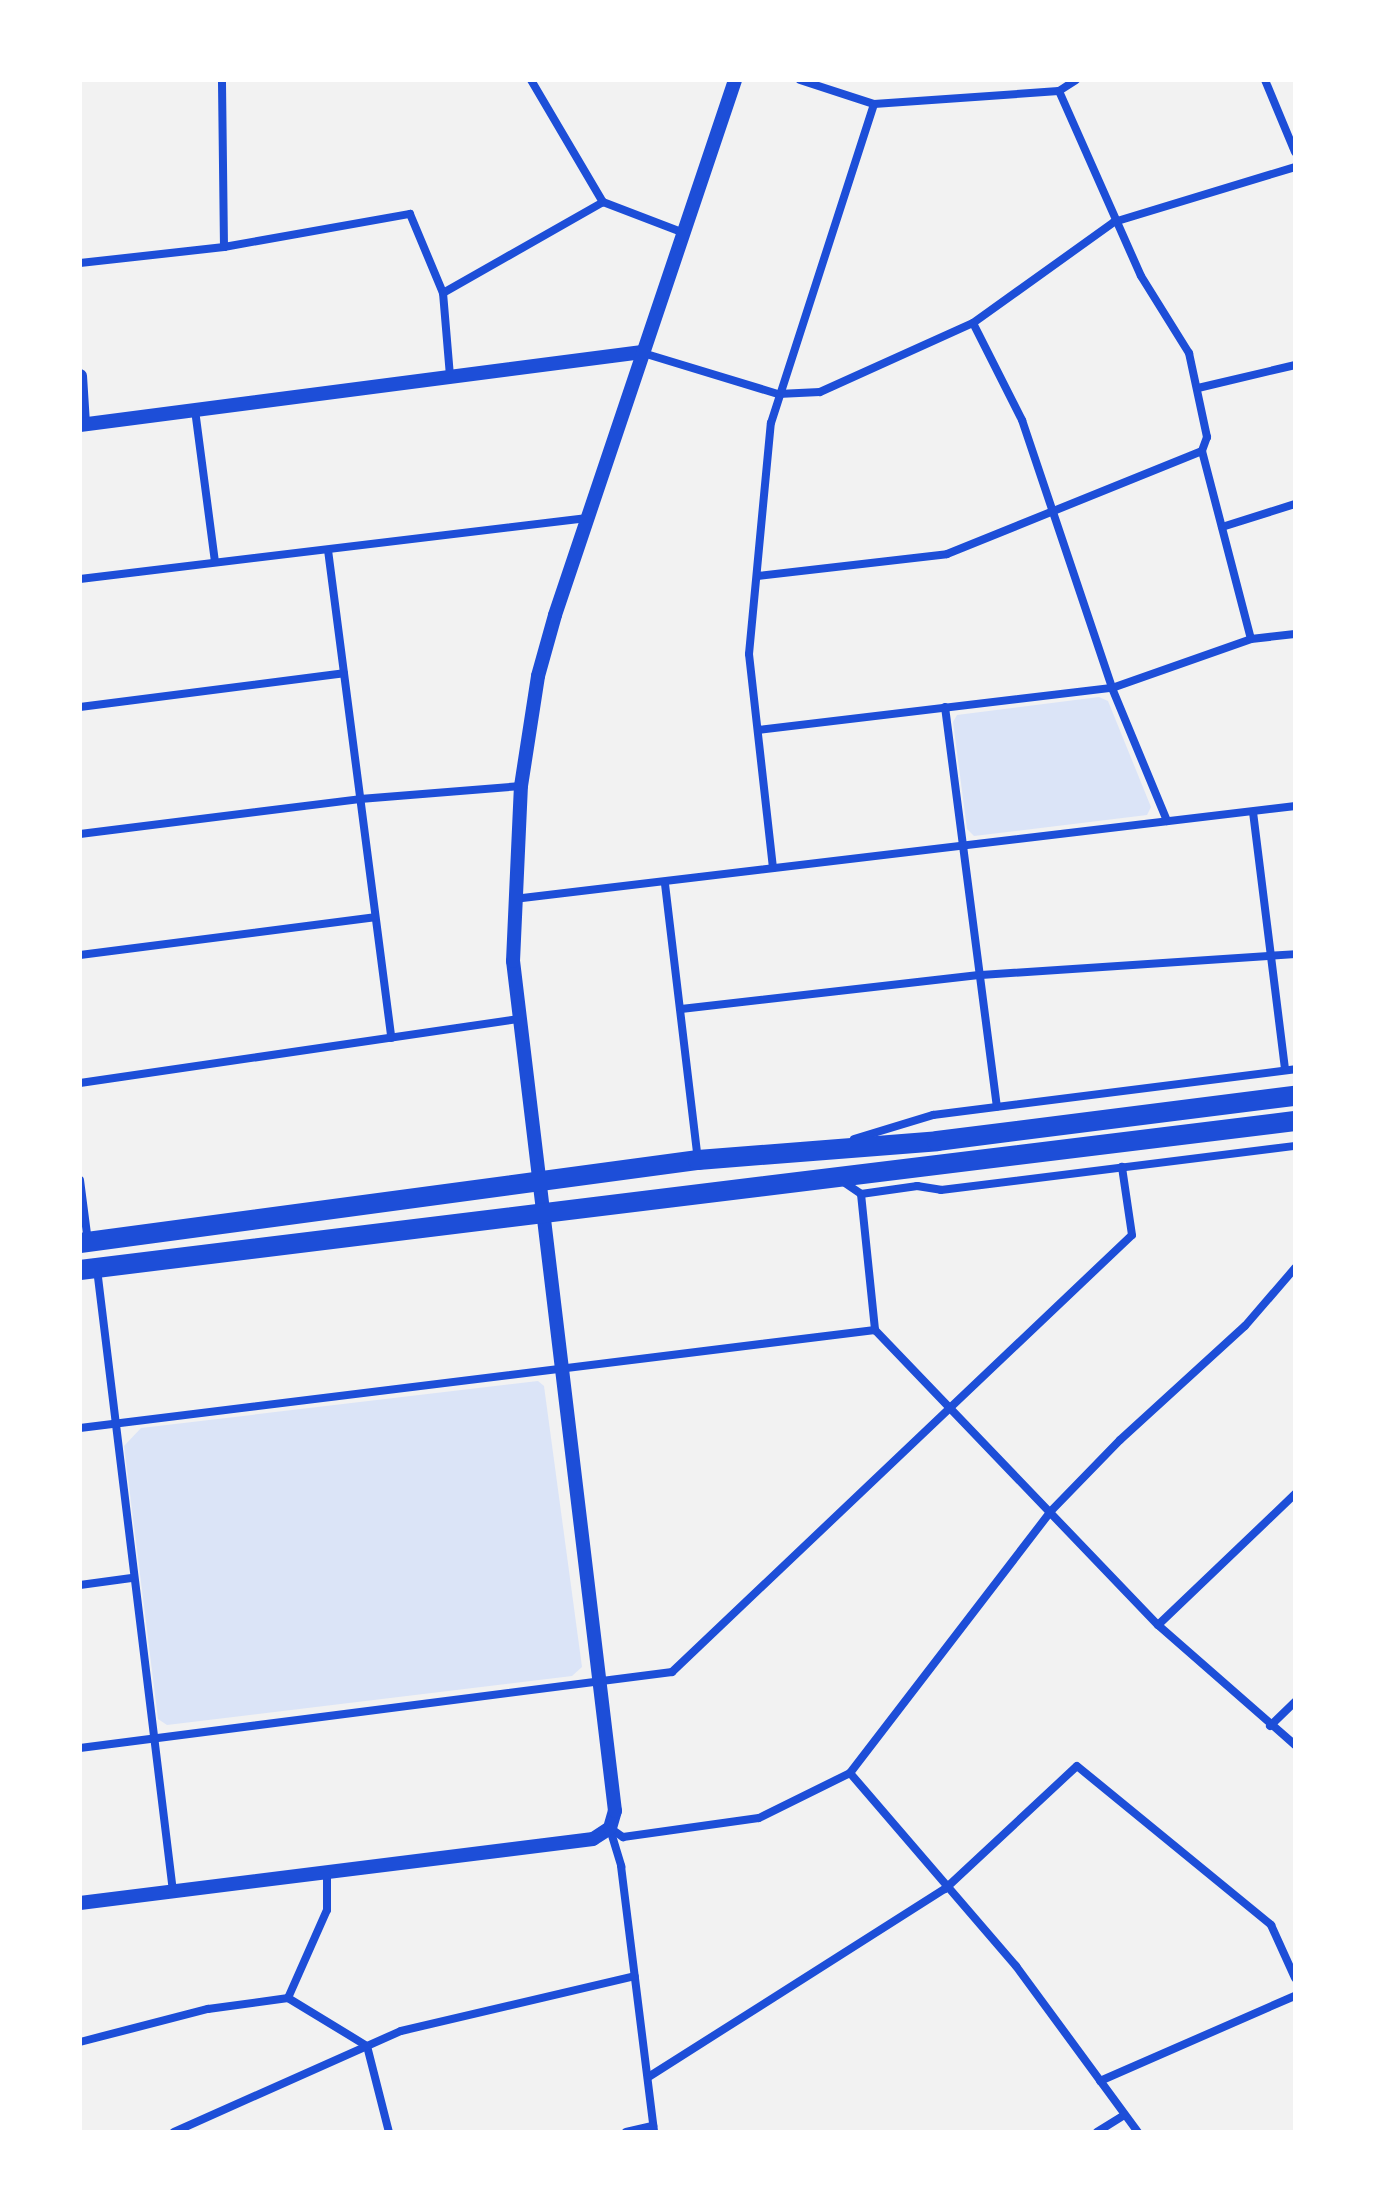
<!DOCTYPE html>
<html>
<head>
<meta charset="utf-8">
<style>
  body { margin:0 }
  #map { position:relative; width:1375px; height:2212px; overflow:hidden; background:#f2f2f2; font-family:Spectral,serif }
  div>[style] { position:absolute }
  .green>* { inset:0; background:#dbe4f7 }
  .minor>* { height:8px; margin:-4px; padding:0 4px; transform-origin:4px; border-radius:4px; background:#1d4ed8 }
  .tertiary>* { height:14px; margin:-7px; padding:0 7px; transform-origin:7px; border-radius:7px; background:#1d4ed8 }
  .primary>* { height:20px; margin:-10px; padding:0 10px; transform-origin:10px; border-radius:10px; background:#1d4ed8 }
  span { translate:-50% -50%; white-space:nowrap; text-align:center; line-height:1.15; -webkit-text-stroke:8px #fff; paint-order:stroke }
  .frame { position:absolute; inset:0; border:82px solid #fff; pointer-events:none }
</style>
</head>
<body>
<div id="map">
  <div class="green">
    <i style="clip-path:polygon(1099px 697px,1108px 701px,1151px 807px,1147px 815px,974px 836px,967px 829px,953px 722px,957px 715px)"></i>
    <i style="clip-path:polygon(538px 1381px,544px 1386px,582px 1667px,572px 1676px,167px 1725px,158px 1719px,124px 1446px,141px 1428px)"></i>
  </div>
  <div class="minor">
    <i style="left:531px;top:80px;width:142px;rotate:59.5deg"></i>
    <i style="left:800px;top:80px;width:78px;rotate:18deg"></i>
    <i style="left:874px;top:104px;width:185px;rotate:-4deg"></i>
    <i style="left:1059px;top:91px;width:20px;rotate:-33deg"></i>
    <i style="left:1265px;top:80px;width:78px;rotate:67.4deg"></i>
    <i style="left:1059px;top:91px;width:202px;rotate:66.1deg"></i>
    <i style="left:1141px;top:276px;width:91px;rotate:58.1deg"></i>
    <i style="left:1189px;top:353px;width:86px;rotate:77.9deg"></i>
    <i style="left:1207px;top:437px;width:15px;rotate:110deg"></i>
    <i style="left:1202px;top:451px;width:194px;rotate:75.4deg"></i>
    <i style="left:224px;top:247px;width:189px;rotate:-10.1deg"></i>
    <i style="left:410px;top:214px;width:86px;rotate:67.3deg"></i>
    <i style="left:80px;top:263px;width:145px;rotate:-6.3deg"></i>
    <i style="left:224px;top:247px;width:167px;rotate:-90.7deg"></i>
    <i style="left:973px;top:323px;width:109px;rotate:63.2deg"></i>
    <i style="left:1022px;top:420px;width:283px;rotate:71.4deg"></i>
    <i style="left:1112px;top:688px;width:144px;rotate:67.5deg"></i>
    <i style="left:643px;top:353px;width:141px;rotate:16.9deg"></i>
    <i style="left:778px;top:394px;width:42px;rotate:-2.7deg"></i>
    <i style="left:820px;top:392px;width:168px;rotate:-24.3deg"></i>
    <i style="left:973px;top:323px;width:173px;rotate:-35.6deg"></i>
    <i style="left:1114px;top:222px;width:189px;rotate:-16.9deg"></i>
    <i style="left:450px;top:376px;width:83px;rotate:-94.8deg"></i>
    <i style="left:443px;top:293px;width:184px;rotate:-29.6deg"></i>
    <i style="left:603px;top:202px;width:84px;rotate:21deg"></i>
    <i style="left:1198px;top:388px;width:100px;rotate:-13.3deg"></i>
    <i style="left:195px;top:410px;width:152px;rotate:82.5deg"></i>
    <i style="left:1222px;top:527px;width:77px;rotate:-17.5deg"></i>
    <i style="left:328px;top:550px;width:492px;rotate:82.6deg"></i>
    <i style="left:758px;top:576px;width:190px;rotate:-6.6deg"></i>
    <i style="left:947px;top:554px;width:275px;rotate:-22deg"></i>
    <i style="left:80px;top:579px;width:511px;rotate:-6.86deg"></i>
    <i style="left:80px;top:707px;width:266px;rotate:-7.3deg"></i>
    <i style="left:945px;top:707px;width:403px;rotate:82.6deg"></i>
    <i style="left:758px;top:730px;width:356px;rotate:-6.8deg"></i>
    <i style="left:1112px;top:688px;width:147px;rotate:-19.4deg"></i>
    <i style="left:1251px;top:639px;width:44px;rotate:-6.5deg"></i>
    <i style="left:1253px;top:812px;width:260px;rotate:82.9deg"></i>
    <i style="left:80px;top:834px;width:282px;rotate:-7.1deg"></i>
    <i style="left:360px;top:799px;width:162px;rotate:-4.6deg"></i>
    <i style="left:773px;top:868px;width:215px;rotate:-96.4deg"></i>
    <i style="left:749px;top:654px;width:232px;rotate:-84.6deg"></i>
    <i style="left:771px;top:423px;width:335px;rotate:-72.1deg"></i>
    <i style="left:665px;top:884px;width:278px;rotate:83.2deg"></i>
    <i style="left:514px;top:899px;width:787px;rotate:-6.79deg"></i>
    <i style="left:80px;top:955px;width:297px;rotate:-7.3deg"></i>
    <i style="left:681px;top:1009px;width:302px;rotate:-6.5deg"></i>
    <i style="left:981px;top:975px;width:315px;rotate:-3.8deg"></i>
    <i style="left:80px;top:1083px;width:444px;rotate:-8.3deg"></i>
    <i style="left:854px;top:1139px;width:83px;rotate:-16.9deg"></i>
    <i style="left:933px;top:1115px;width:365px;rotate:-7.2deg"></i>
    <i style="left:80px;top:1180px;width:63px;rotate:82.6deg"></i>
    <i style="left:842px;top:1181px;width:23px;rotate:34deg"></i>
    <i style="left:861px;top:1194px;width:137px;rotate:84.1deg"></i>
    <i style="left:875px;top:1330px;width:409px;rotate:46.2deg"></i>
    <i style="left:1158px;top:1625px;width:182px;rotate:41.2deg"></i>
    <i style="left:861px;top:1194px;width:57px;rotate:-8.1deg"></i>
    <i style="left:917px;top:1186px;width:24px;rotate:9deg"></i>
    <i style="left:941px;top:1190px;width:357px;rotate:-7.1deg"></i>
    <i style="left:97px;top:1269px;width:628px;rotate:83.04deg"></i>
    <i style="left:80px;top:1428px;width:801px;rotate:-7.03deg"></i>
    <i style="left:80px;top:1585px;width:52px;rotate:-7.7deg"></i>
    <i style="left:1158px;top:1625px;width:190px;rotate:-43.7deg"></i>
    <i style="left:1270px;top:1726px;width:35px;rotate:-44deg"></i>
    <i style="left:80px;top:1748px;width:597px;rotate:-7.32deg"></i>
    <i style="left:672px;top:1672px;width:634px;rotate:-43.53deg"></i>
    <i style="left:1132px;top:1235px;width:69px;rotate:-98.4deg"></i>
    <i style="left:850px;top:1773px;width:255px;rotate:49.3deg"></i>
    <i style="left:1016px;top:1966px;width:206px;rotate:53.7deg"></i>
    <i style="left:610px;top:1828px;width:16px;rotate:35deg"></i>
    <i style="left:623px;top:1837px;width:137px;rotate:-8deg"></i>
    <i style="left:759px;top:1818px;width:102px;rotate:-26.3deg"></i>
    <i style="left:850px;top:1773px;width:329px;rotate:-52.5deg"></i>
    <i style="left:1050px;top:1512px;width:100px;rotate:-45.8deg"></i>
    <i style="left:1120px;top:1440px;width:169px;rotate:-42.4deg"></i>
    <i style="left:1245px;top:1326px;width:77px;rotate:-49.2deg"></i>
    <i style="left:610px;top:1829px;width:39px;rotate:73deg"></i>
    <i style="left:621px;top:1866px;width:268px;rotate:82.9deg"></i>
    <i style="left:288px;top:1998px;width:96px;rotate:-66.1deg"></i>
    <i style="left:327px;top:1910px;width:39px;rotate:-90deg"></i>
    <i style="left:80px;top:2042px;width:132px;rotate:-14.5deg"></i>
    <i style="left:208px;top:2009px;width:81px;rotate:-7.8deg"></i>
    <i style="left:288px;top:1998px;width:92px;rotate:31.3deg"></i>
    <i style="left:367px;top:2046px;width:89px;rotate:75.7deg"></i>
    <i style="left:650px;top:2076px;width:349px;rotate:-32.4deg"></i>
    <i style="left:945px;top:1889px;width:180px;rotate:-43deg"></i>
    <i style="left:1077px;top:1766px;width:251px;rotate:39.3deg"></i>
    <i style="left:1271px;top:1925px;width:58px;rotate:65.6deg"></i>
    <i style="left:1100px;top:2081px;width:213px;rotate:-23.6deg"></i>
    <i style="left:174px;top:2132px;width:248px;rotate:-24deg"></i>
    <i style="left:401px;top:2031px;width:240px;rotate:-13.2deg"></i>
    <i style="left:626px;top:2132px;width:28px;rotate:-13deg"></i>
    <i style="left:1097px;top:2132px;width:32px;rotate:-32deg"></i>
  </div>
  <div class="tertiary">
    <i style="left:80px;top:376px;width:48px;rotate:86.4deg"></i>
    <i style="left:80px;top:425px;width:567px;rotate:-7.4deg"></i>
    <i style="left:80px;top:1903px;width:517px;rotate:-7.11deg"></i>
    <i style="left:593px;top:1839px;width:20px;rotate:-33deg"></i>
    <i style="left:610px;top:1828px;width:18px;rotate:-74deg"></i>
    <i style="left:615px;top:1811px;width:856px;rotate:-96.84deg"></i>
    <i style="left:513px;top:961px;width:175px;rotate:-87.4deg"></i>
    <i style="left:521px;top:786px;width:111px;rotate:-81.2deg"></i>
    <i style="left:538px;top:676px;width:63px;rotate:-74.4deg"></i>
    <i style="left:555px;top:615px;width:564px;rotate:-71.4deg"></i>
  </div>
  <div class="primary">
    <i style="left:80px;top:1243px;width:624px;rotate:-7.65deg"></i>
    <i style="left:698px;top:1160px;width:240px;rotate:-4.5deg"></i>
    <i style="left:937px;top:1141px;width:361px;rotate:-7.2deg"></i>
    <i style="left:80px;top:1270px;width:1224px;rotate:-6.99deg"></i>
  </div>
  <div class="frame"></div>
</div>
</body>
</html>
